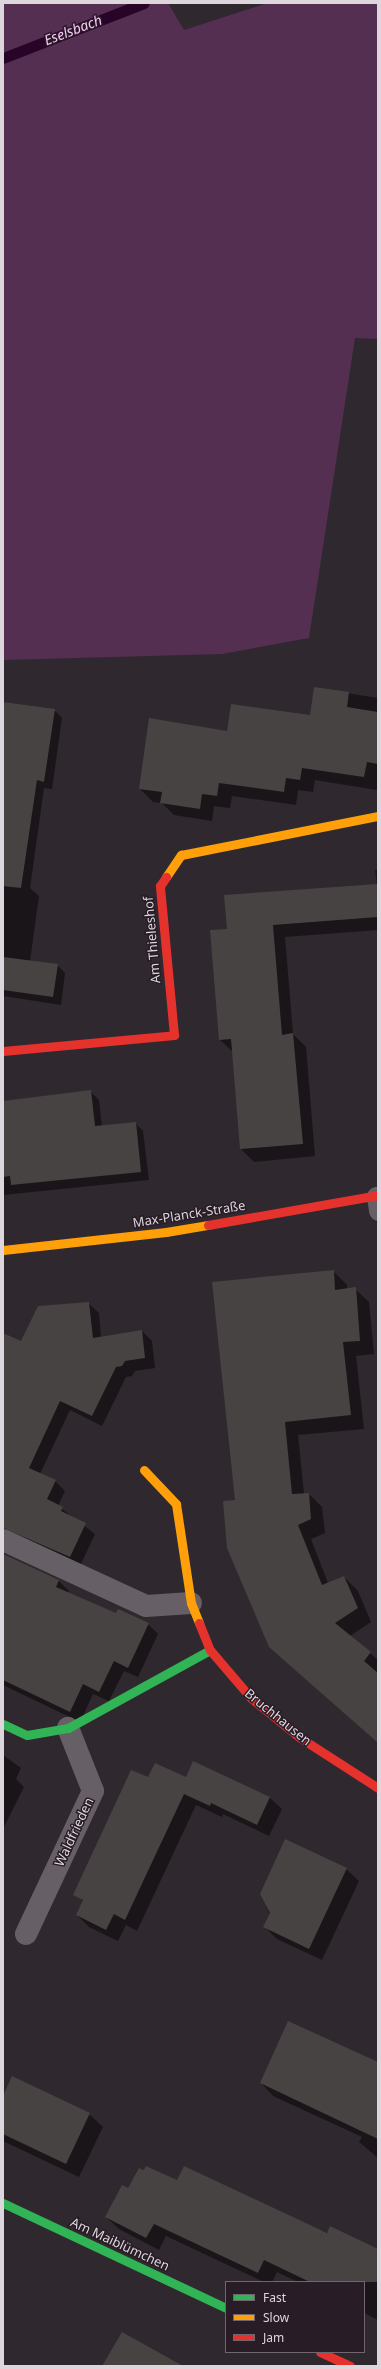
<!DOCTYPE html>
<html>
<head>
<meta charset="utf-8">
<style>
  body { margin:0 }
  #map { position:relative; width:381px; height:2369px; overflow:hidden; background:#2f282e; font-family:"Noto Sans",sans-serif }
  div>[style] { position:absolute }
  .green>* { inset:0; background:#542f52 }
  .shadow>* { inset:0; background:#0007 }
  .stream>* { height:11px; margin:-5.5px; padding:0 5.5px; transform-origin:5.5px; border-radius:5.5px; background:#280528 }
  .building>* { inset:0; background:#474343 }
  .lane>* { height:19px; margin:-9.5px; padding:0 9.5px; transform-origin:9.5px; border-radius:9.5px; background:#665f65 }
  .street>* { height:22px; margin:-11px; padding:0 11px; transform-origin:11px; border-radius:11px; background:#665f65 }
  .fast>* { height:9px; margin:-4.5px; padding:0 4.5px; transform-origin:4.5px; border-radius:4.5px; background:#30b455 }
  .slow>* { height:9px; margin:-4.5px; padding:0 4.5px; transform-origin:4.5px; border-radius:4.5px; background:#ff9f0a }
  .jam>* { height:9px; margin:-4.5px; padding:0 4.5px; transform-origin:4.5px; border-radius:4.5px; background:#e5322d }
  span { translate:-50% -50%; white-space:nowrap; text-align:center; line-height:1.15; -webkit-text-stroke:3px #281c27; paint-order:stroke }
  .street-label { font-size:13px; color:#ded6dd }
  .water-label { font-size:14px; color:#fdc5f9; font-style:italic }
  .frame { position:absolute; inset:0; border:4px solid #ded6dd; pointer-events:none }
  .legend { position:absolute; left:225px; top:2281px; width:140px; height:72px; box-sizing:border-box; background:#281c27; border:1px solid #716670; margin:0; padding:5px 7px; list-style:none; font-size:12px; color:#ded6dd }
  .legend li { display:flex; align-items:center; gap:8px; height:20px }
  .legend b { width:20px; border:1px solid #716670 }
</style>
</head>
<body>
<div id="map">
  <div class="green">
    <i style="clip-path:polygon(3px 3px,168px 3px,184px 30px,268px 3px,378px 3px,378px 339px,355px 338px,309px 638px,222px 654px,3px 660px)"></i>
  </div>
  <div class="shadow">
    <i style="clip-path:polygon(315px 688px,378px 698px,377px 790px,315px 780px,313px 792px,298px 790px,296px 805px,232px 796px,230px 808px,214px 806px,212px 821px,174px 815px,162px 803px,153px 802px,140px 789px,228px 732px,311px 716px)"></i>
    <i style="clip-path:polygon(3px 703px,54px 710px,62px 718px,52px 789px,44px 788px,30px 888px,39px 896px,30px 961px,57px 965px,65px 973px,61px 1005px,3px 996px)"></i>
    <i style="clip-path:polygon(375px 870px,378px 870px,378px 930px,285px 937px,293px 1034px,306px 1047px,315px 1156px,254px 1162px,241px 1149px,233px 1052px,219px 1039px,228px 930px,377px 885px)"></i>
    <i style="clip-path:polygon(91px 1092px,99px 1100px,102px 1127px,135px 1123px,143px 1131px,149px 1180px,3px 1195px,3px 1102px)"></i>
    <i style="clip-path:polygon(333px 1271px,347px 1285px,347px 1289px,355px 1289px,369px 1302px,374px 1354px,356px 1356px,364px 1429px,298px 1435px,304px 1494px,309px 1494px,322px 1507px,325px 1533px,311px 1539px,328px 1583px,344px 1577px,358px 1591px,371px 1622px,350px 1636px,378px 1660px,378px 1743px,270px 1647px,236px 1500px)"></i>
    <i style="clip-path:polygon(88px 1303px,99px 1313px,101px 1337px,142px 1331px,152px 1341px,155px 1368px,135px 1371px,132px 1376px,126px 1377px,102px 1426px,70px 1410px,40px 1474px,55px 1481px,65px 1491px,58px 1506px,95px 1534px,80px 1566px,3px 1545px,3px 1339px,22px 1343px)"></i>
    <i style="clip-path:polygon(3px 1555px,59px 1581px,69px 1591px,68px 1593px,117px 1614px,148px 1624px,158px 1634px,138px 1677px,124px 1671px,109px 1701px,93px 1694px,80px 1722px,3px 1685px)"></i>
    <i style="clip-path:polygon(3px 1755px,21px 1768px,16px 1779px,24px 1787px,3px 1829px)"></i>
    <i style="clip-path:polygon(149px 1779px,186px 1779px,270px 1798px,282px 1809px,269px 1836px,223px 1814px,222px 1817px,196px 1805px,137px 1931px,126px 1925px,118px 1941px,89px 1927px,77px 1915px,83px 1901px,79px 1897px)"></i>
    <i style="clip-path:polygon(346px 1869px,359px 1881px,322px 1960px,277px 1939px,265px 1927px,270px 1915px,261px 1894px)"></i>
    <i style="clip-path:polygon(261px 2083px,378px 2089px,378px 2158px,359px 2142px,362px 2137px,273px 2096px)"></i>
    <i style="clip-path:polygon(3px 2098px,89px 2114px,103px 2127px,79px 2177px,3px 2141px)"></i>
    <i style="clip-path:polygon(177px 2181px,378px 2250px,378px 2320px,364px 2313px,364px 2282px,298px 2282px,277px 2272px,272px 2282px,264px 2282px,166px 2236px,159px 2250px,119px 2229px,106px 2217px,129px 2190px)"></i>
  </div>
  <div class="stream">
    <i style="left:3px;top:58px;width:151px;rotate:-21.3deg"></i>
  </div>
  <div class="building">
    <i style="clip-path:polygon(314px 687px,349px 692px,347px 707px,378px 712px,378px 764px,367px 762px,364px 777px,302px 768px,300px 780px,286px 778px,284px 792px,219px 783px,217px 796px,202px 794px,200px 809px,160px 803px,162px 792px,139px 789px,149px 718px,227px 731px,231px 704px,310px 715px)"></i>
    <i style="clip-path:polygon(3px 702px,55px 709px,44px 782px,37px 780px,21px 888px,3px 886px)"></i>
    <i style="clip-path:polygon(378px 884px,378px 917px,273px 925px,282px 1035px,293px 1033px,303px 1144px,240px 1149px,231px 1039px,219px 1040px,210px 930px,227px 929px,224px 895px)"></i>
    <i style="clip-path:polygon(3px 957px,58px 964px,53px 997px,3px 990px)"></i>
    <i style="clip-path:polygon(91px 1090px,95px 1126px,136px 1122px,141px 1172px,11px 1185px,10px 1176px,3px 1177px,3px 1101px)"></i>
    <i style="clip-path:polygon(334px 1270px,335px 1290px,356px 1287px,360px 1341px,343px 1342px,351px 1415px,285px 1422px,292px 1494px,309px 1493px,311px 1519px,298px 1525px,322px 1585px,344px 1576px,358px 1608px,335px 1623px,371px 1652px,364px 1661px,378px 1673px,378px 1743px,269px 1647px,227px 1548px,223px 1501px,235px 1500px,212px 1282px)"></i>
    <i style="clip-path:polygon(89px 1302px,93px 1338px,142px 1330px,145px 1358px,125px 1361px,122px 1366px,116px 1367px,92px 1416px,60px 1401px,29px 1468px,56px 1480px,47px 1499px,63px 1507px,61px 1511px,86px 1523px,70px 1557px,3px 1528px,3px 1333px,21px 1341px,38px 1306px)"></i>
    <i style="clip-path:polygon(3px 1554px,59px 1580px,56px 1587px,116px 1613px,118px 1609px,149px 1623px,128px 1668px,114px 1661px,99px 1692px,83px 1684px,70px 1712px,3px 1680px)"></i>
    <i style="clip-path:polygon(193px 1761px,270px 1797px,257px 1825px,211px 1803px,210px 1806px,184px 1794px,125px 1920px,114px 1914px,106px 1930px,76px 1915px,83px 1900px,73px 1895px,131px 1770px,148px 1777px,155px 1763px,186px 1777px)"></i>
    <i style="clip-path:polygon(285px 1839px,347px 1868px,309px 1949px,263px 1927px,270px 1913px,260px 1894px)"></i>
    <i style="clip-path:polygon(288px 2021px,378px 2062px,378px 2139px,260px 2083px)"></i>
    <i style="clip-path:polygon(12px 2076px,90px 2113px,66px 2164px,3px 2134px,3px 2096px)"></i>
    <i style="clip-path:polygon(146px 2166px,177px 2180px,184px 2166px,327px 2233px,330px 2226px,378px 2249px,378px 2282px,310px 2282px,264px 2260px,258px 2273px,154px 2224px,146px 2238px,105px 2217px,122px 2185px,128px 2188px,139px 2168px,144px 2170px)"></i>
    <i style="clip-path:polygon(122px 2332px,183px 2366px,102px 2366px)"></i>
  </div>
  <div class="lane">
    <i style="left:376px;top:1196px;width:15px;rotate:82deg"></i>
  </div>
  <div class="street">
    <i style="left:3px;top:1540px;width:157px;rotate:24.8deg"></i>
    <i style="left:146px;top:1606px;width:45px;rotate:-3.8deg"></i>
    <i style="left:26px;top:1934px;width:158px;rotate:-64.9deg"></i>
    <i style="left:93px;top:1791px;width:68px;rotate:-111.6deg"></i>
  </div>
  <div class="fast">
    <i style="left:3px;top:1724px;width:26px;rotate:25deg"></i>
    <i style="left:27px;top:1735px;width:42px;rotate:-9.7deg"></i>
    <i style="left:68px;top:1728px;width:162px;rotate:-28.8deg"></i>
    <i style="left:3px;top:2203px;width:246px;rotate:25.2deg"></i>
  </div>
  <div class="slow">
    <i style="left:166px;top:877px;width:27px;rotate:-56deg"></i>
    <i style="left:181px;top:855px;width:201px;rotate:-11.2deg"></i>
    <i style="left:3px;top:1250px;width:164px;rotate:-6.3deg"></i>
    <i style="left:166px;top:1232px;width:43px;rotate:-9.5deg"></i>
    <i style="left:144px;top:1470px;width:47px;rotate:46.7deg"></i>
    <i style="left:176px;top:1504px;width:100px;rotate:81.4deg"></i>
    <i style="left:191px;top:1603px;width:22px;rotate:68deg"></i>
  </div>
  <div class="jam">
    <i style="left:3px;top:1051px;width:172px;rotate:-5.3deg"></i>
    <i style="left:174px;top:1035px;width:150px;rotate:-95.4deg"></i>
    <i style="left:160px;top:886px;width:11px;rotate:-56deg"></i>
    <i style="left:208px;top:1225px;width:173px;rotate:-10deg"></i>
    <i style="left:199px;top:1623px;width:29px;rotate:68deg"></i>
    <i style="left:210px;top:1650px;width:63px;rotate:49.5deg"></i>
    <i style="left:251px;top:1698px;width:62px;rotate:39.1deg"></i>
    <i style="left:299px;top:1737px;width:94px;rotate:32.8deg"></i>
    <i style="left:320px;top:2352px;width:33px;rotate:25deg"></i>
  </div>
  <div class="street-label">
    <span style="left:152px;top:940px;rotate:-95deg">Am Thieleshof</span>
    <span style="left:189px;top:1214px;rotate:-9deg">Max-Planck-Straße</span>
    <span style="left:278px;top:1717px;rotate:39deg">Bruchhausen</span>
    <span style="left:74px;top:1832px;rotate:-65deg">Waldfrieden</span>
    <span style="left:120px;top:2244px;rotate:25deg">Am Maiblümchen</span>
  </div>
  <div class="water-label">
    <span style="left:73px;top:30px;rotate:-21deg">Eselsbach</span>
  </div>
  <div class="frame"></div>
  <ul class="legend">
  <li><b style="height:5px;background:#30b455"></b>Fast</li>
  <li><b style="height:5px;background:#ff9f0a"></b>Slow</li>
  <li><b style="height:5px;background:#e5322d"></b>Jam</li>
  </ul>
</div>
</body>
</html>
